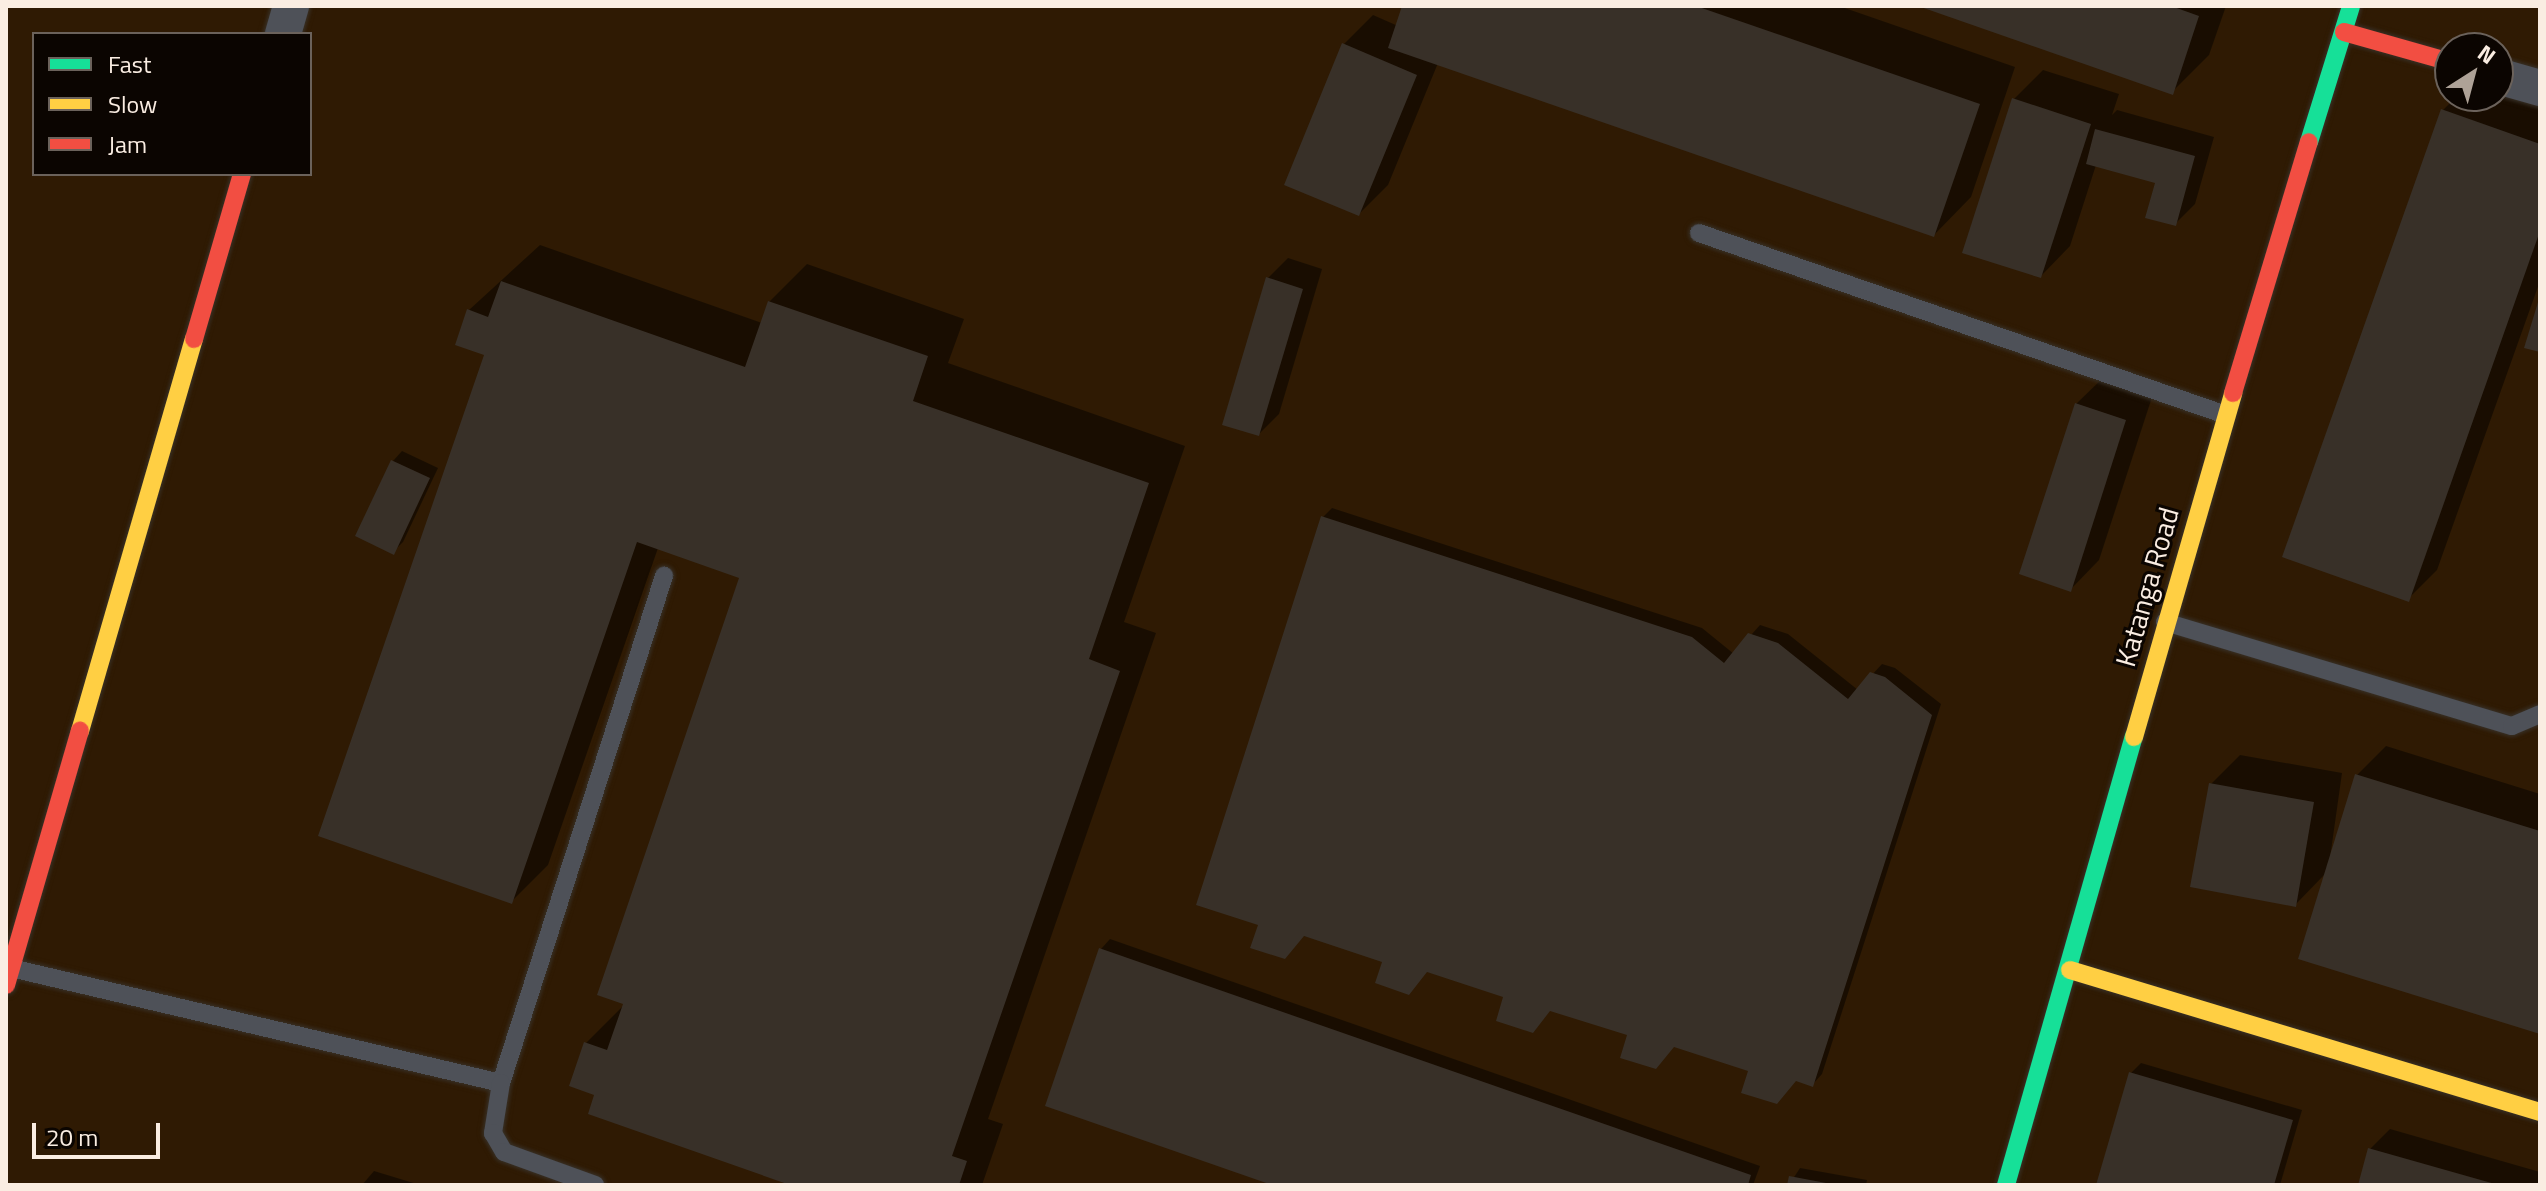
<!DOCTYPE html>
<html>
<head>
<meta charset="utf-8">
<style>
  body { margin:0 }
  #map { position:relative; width:2546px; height:1191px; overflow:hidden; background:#20170d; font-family:"Titillium Web",sans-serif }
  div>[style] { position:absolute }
  .built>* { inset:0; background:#2f1a03 }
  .shadow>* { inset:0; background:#0007 }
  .building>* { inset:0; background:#383028 }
  .roads { filter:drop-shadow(0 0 2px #383128) drop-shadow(0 0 2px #383128) }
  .lane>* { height:18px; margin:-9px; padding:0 9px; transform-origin:9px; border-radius:9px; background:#4e5158 }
  .street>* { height:36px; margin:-18px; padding:0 18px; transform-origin:18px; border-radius:18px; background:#4e5158 }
  .fast>* { height:18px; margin:-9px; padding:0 9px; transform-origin:9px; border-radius:9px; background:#16e098 }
  .slow>* { height:18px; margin:-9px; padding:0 9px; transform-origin:9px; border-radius:9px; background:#ffcf43 }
  .jam>* { height:18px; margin:-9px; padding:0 9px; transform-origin:9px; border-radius:9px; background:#f24e42 }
  span { translate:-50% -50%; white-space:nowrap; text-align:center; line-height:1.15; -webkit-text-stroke:6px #0b0501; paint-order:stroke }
  .street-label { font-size:28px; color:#faede2 }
  .frame { position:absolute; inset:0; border:8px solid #faede2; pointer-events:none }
  .legend { position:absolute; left:32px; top:32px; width:280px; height:144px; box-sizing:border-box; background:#0b0501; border:2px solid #6b625b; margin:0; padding:10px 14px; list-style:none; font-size:24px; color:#faede2 }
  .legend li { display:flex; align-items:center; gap:16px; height:40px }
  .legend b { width:40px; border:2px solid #6b625b }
  .north { position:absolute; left:2434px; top:32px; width:80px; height:80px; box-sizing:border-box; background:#0b0501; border:2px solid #6b625b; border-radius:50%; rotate:36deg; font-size:22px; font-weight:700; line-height:32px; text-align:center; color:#faede2 }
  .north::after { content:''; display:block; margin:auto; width:28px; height:36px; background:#aea297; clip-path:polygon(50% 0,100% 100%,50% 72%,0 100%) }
  .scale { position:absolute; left:32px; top:1123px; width:128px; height:36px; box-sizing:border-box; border:4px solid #faede2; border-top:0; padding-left:10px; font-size:24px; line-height:28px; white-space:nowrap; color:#faede2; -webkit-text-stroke:6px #0b0501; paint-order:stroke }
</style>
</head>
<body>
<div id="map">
  <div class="built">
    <i style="clip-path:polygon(evenodd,6px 6px,2540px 6px,2540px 1185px,6px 1185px,6px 6px,34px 34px,310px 34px,310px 174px,34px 174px,34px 34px,6px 6px,2450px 48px,2498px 48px,2498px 96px,2450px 96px,2450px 48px)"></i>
  </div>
  <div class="shadow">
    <i style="clip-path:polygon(1404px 6px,1839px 6px,2015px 67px,1971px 197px,1934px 235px,1438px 63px,1388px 185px,1359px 214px,1344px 44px,1373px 15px,1398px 26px)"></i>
    <i style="clip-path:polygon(1923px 6px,2226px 6px,2209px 55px,2172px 92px)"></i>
    <i style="clip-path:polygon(2043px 70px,2119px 94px,2112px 115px,2117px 110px,2214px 137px,2195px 204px,2175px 224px,2157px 182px,2096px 165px,2070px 246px,2041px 276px,2014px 99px)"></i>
    <i style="clip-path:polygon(2498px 90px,2540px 105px,2540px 281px,2437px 570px,2408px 599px,2285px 555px,2443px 110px,2457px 96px,2498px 96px)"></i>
    <i style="clip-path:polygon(540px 245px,762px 323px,769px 302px,807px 264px,964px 319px,948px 363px,1185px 446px,1124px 622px,1156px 633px,988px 1119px,1003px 1124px,982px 1185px,796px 1185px,597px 1093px,586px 1043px,626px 1003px,742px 577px,658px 548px,548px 865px,511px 902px,487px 354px,469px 310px)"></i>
    <i style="clip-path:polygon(1288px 258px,1322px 269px,1279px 414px,1259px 434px,1268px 278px)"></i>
    <i style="clip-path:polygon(2106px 375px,2154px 391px,2099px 560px,2070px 590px,2076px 404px)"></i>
    <i style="clip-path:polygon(402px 451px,438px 468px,403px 542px,393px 552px,393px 461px)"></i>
    <i style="clip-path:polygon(1332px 508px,1702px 628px,1734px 654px,1760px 625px,1788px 634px,1858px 690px,1882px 664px,1895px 668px,1941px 704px,1822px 1074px,1813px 1084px,1260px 923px,1322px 518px)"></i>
    <i style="clip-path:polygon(2386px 746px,2540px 794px,2540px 1032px,2326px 873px,2295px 905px,2211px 784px,2240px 755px,2342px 773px,2329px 865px,2357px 775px)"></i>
    <i style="clip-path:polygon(1110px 939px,1760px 1166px,1753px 1185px,1278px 1185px,1101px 949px)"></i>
    <i style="clip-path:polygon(2141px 1063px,2302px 1110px,2280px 1185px,2098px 1185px,2131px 1073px)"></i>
    <i style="clip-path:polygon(2390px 1129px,2540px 1172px,2540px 1185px,2360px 1185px,2370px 1149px)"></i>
    <i style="clip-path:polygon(1800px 1168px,1867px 1180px,1866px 1185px,1789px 1185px)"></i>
    <i style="clip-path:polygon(374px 1171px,420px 1185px,362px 1185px)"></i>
  </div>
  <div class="building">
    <i style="clip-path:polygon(1402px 6px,1696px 6px,1980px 104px,1934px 237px,1388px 48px)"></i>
    <i style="clip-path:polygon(1918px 6px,2171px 6px,2199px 16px,2173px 95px)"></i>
    <i style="clip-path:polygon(1342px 43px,1417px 75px,1359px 216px,1284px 185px)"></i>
    <i style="clip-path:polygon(2012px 98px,2091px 124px,2041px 278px,1962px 253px)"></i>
    <i style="clip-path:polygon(2441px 109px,2540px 144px,2540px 231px,2409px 602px,2282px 557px)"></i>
    <i style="clip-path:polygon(2095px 129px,2195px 156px,2176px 226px,2145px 218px,2155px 183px,2086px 164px)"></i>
    <i style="clip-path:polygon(1266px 277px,1303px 289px,1259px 436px,1222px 425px)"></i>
    <i style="clip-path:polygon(501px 281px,745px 367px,768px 301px,928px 356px,913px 401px,1149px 483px,1089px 659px,1120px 671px,952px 1156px,967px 1161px,959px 1185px,790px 1185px,588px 1114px,594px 1095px,569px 1086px,584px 1042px,607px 1050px,623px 1004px,597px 995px,739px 578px,637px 542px,512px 904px,318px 836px,484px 355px,455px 345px,467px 309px,488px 317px)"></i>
    <i style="clip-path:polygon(2539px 299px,2540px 299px,2540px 352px,2524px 348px)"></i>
    <i style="clip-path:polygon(2075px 403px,2126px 420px,2071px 592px,2019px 574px)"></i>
    <i style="clip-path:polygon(391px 460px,430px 478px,394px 555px,355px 536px)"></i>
    <i style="clip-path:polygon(1321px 516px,1692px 637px,1724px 663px,1748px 633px,1778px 643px,1848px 699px,1870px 672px,1885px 677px,1932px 715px,1813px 1087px,1796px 1081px,1777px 1104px,1741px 1093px,1748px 1071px,1674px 1047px,1656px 1069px,1620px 1058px,1627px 1035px,1550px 1011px,1533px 1033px,1496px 1021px,1503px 997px,1427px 972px,1409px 995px,1375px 983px,1382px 962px,1304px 936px,1285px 959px,1250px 948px,1258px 925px,1196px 905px)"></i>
    <i style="clip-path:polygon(2355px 774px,2540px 831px,2540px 1034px,2298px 959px)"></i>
    <i style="clip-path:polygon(2209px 783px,2314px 802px,2296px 907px,2190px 887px)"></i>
    <i style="clip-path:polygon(1099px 948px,1751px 1175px,1748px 1185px,1272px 1185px,1045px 1106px)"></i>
    <i style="clip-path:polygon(2129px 1072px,2293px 1120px,2274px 1185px,2096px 1185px)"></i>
    <i style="clip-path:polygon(2368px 1148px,2495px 1184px,2495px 1185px,2358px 1185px)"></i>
    <i style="clip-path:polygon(1789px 1176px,1826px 1183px,1826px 1185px,1787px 1185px)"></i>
  </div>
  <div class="roads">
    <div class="lane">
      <i style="left:1699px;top:233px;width:558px;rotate:19.05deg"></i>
      <i style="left:2165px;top:622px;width:362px;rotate:16.7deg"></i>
      <i style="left:2512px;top:726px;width:30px;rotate:-23deg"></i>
      <i style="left:11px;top:968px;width:503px;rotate:13.21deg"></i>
      <i style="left:501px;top:1083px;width:533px;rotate:-72.18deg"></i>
      <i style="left:501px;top:1083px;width:51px;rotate:99.1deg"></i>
      <i style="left:493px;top:1133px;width:22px;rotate:60deg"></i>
      <i style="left:504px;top:1152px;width:97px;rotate:19.9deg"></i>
    </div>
    <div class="street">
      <i style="left:283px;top:34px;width:29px;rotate:-74deg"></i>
      <i style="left:2498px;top:76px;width:44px;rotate:15.9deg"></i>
    </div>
    <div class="fast">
      <i style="left:2309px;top:142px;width:142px;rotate:-72.8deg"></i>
      <i style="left:2006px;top:1185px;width:466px;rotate:-74.1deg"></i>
    </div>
    <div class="slow">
      <i style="left:80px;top:731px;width:408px;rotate:-73.8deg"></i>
      <i style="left:2134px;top:737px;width:358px;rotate:-73.9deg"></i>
      <i style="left:2070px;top:970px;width:491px;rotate:16.8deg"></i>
    </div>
    <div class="jam">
      <i style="left:2344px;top:32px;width:110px;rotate:15.8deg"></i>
      <i style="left:194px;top:339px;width:172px;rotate:-73.8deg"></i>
      <i style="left:2233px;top:393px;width:262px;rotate:-73.2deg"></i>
      <i style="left:6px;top:985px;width:265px;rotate:-73.8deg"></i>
    </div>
  </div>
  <div class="street-label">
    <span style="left:2147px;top:587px;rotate:-74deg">Katanga Road</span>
  </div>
  <div class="frame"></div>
  <ul class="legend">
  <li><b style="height:10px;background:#16e098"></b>Fast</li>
  <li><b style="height:10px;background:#ffcf43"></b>Slow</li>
  <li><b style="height:10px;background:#f24e42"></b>Jam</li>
  </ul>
  <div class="north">N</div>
  <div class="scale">20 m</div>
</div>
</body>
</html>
